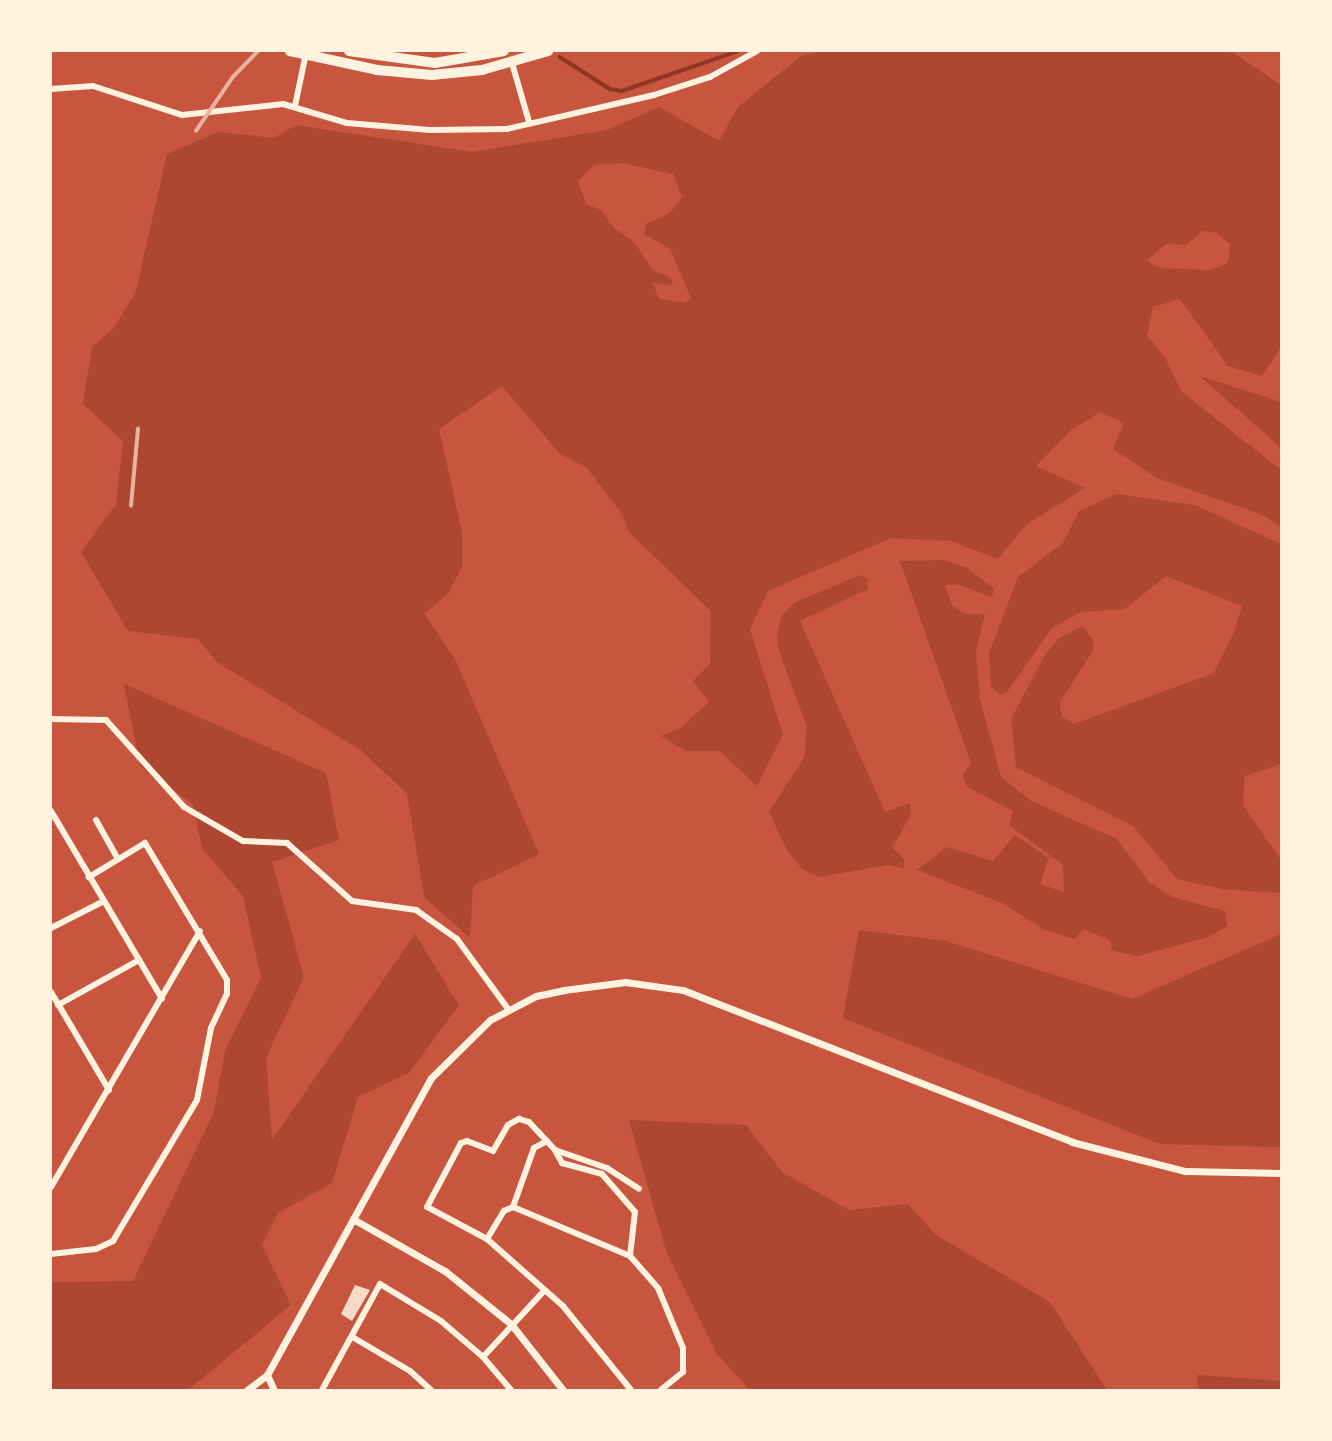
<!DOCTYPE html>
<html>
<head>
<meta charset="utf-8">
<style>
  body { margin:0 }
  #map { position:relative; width:1332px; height:1441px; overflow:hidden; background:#c8553d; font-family:"Crimson Pro",serif }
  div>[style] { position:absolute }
  .green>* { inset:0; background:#ae4732 }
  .stream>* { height:3.5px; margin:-1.75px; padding:0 1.75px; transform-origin:1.75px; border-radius:1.75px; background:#8f3625 }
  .building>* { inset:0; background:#f7dbc8 }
  .minor>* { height:6px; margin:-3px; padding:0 3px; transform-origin:3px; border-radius:3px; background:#fff3e0 }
  .tertiary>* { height:7px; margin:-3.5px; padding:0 3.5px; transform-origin:3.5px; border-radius:3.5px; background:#fff3e0 }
  .primary>* { height:10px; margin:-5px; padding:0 5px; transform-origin:5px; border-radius:5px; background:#fff3e0 }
  .rail>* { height:3.5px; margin:-1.75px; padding:0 1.75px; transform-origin:1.75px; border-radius:1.75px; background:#e9b49f }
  span { translate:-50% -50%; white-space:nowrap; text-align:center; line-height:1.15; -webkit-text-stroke:6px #fff3e0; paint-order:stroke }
  .frame { position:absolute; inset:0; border:52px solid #fff3e0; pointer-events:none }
</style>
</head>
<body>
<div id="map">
  <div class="green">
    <i style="clip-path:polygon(evenodd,821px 51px,1221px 51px,1234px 53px,1281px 85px,1281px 345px,1276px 355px,1262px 376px,1228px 366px,1180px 299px,1153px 307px,1147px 335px,1166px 359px,1181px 391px,1281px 470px,1281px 527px,1263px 515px,1157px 478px,1113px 449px,1124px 423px,1100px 412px,1070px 431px,1036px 466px,1085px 488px,1027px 524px,998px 559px,951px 541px,891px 538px,768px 591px,750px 629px,783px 735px,757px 786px,720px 751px,686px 751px,661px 736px,682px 727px,709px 702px,693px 681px,710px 664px,711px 611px,629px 532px,622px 514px,587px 468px,560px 454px,502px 386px,439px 429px,462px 532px,462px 567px,448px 594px,424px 613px,456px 661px,539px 854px,473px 886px,470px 938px,424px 897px,407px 794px,362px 751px,217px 662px,198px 639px,128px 631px,81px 552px,116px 504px,123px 441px,83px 404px,92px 347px,114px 328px,136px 291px,167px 154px,218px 132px,274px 138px,296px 125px,472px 152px,607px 130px,659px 107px,719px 141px,738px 107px,801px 56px,821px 51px,623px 163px,673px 174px,682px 197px,670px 213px,646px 224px,644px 234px,670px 249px,691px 298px,685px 303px,659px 299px,653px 283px,673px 286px,671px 278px,653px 270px,634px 242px,615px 229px,601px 210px,586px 204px,578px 181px,594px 165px,623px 163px,821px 51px,1203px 231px,1217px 233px,1230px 244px,1228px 263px,1210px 270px,1161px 268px,1146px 261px,1166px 244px,1186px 245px,1203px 231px)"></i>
    <i style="clip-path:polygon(1200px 376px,1281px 402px,1281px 448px)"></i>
    <i style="clip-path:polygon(1116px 494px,1195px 505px,1281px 544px,1281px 764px,1245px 776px,1243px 805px,1281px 860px,1281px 893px,1223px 889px,1177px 879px,1133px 826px,1016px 767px,1011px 719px,1045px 655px,1059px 638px,1083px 626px,1094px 642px,1092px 652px,1060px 702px,1062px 717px,1074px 724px,1214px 673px,1234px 632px,1242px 606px,1166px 576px,1125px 609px,1081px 612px,1052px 628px,1007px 692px,1001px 695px,991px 687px,989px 653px,1018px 577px,1063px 543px,1079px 511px)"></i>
    <i style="clip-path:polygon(945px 560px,967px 568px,994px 588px,992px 597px,956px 584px,945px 585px,952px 605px,965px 614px,985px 614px,976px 651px,980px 699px,1001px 777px,1031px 801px,1117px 839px,1150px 883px,1173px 897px,1225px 911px,1227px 926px,1209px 937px,1137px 956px,1111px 950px,1111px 941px,1084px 929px,1074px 939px,1045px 930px,1002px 903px,917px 870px,947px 847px,993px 861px,1015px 835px,1049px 858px,1040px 884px,1064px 892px,1063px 865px,1009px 825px,1013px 811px,966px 786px,963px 775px,971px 763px,900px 561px)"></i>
    <i style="clip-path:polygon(860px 575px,867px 579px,868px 589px,800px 621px,885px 812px,910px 803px,911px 814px,892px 848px,904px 859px,904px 868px,888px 865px,819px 877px,802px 869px,787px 850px,769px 812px,804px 758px,807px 727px,779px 651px,777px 633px,782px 615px,794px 603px)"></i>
    <i style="clip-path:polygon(124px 684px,326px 773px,339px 840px,272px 862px,304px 977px,266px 1058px,272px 1140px,415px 934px,459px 1005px,409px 1073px,358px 1097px,332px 1183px,278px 1213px,262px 1245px,291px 1305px,188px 1390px,51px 1390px,51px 1282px,133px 1281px,214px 1112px,225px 1051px,261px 977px,243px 896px,202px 849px,193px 804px,140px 766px)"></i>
    <i style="clip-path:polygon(859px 930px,946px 941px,1132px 999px,1281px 934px,1281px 1147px,1160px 1144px,843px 1018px)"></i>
    <i style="clip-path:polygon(629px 1120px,746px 1125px,782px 1172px,849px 1210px,908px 1204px,936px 1235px,1050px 1302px,1107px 1390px,750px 1390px,717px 1354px,666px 1251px)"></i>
    <i style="clip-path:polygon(1197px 1375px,1281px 1381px,1281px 1390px,1199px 1390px)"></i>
  </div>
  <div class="stream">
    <i style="left:560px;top:57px;width:59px;rotate:32.6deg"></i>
    <i style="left:610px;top:89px;width:12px;rotate:9deg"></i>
    <i style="left:622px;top:91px;width:123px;rotate:-19deg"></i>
  </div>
  <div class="building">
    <i style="clip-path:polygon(355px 1285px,370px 1290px,352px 1321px,341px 1314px)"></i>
  </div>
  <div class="minor">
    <i style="left:512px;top:63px;width:61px;rotate:73.9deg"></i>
    <i style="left:51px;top:89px;width:42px;rotate:-4.1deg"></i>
    <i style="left:93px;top:86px;width:94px;rotate:18deg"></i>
    <i style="left:182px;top:115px;width:102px;rotate:-6.2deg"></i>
    <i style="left:283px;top:104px;width:67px;rotate:16.5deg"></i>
    <i style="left:347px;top:123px;width:83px;rotate:4.8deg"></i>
    <i style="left:430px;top:130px;width:77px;rotate:-0.7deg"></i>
    <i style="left:507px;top:129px;width:151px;rotate:-13deg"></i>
    <i style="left:654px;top:95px;width:59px;rotate:-17.8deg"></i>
    <i style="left:710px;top:77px;width:54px;rotate:-29deg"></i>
    <i style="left:295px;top:106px;width:54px;rotate:-78.3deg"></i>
    <i style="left:51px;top:719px;width:55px;rotate:1deg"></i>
    <i style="left:106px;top:720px;width:117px;rotate:48.1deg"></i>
    <i style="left:184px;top:807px;width:68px;rotate:30deg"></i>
    <i style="left:243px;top:841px;width:44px;rotate:2.6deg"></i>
    <i style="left:287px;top:843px;width:87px;rotate:41.7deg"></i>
    <i style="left:352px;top:901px;width:65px;rotate:8deg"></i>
    <i style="left:416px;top:910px;width:50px;rotate:35.3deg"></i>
    <i style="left:457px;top:939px;width:87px;rotate:53.9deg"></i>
    <i style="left:51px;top:811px;width:218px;rotate:59.4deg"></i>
    <i style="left:96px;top:820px;width:45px;rotate:60.6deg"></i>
    <i style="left:51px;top:928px;width:59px;rotate:-27deg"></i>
    <i style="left:51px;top:992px;width:114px;rotate:59.4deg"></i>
    <i style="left:58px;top:1005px;width:93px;rotate:-29.1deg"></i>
    <i style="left:547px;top:1141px;width:15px;rotate:152deg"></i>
    <i style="left:534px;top:1148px;width:63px;rotate:109.6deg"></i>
    <i style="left:513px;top:1207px;width:127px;rotate:22.7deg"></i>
    <i style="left:630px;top:1256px;width:43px;rotate:48.8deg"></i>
    <i style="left:658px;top:1288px;width:65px;rotate:67.4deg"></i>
    <i style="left:683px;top:1348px;width:24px;rotate:90deg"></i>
    <i style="left:683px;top:1372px;width:28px;rotate:141deg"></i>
    <i style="left:556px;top:1152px;width:13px;rotate:61deg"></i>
    <i style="left:562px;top:1163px;width:41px;rotate:15.4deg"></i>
    <i style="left:602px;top:1174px;width:50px;rotate:49deg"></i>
    <i style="left:635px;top:1212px;width:44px;rotate:96.5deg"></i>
    <i style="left:51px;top:1187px;width:296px;rotate:-59.8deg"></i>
    <i style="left:487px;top:1239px;width:33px;rotate:-59deg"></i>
    <i style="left:504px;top:1211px;width:10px;rotate:-24deg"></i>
    <i style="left:51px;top:1254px;width:45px;rotate:-6.3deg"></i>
    <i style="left:96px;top:1249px;width:19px;rotate:-25deg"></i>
    <i style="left:113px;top:1241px;width:164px;rotate:-59.2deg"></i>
    <i style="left:197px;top:1100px;width:73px;rotate:-79deg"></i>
    <i style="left:211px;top:1028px;width:38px;rotate:-65deg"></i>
    <i style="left:227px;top:994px;width:14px;rotate:-90deg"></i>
    <i style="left:227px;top:980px;width:160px;rotate:-120.9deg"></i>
    <i style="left:145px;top:843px;width:66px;rotate:148.7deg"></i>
    <i style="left:354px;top:1338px;width:65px;rotate:30.5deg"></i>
    <i style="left:410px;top:1371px;width:28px;rotate:42deg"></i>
    <i style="left:483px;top:1357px;width:90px;rotate:-47.3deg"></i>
    <i style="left:322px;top:1390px;width:121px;rotate:-61.3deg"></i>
    <i style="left:380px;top:1284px;width:71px;rotate:31.2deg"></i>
    <i style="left:441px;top:1321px;width:55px;rotate:40.6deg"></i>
    <i style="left:483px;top:1357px;width:43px;rotate:49.7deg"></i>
    <i style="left:631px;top:1390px;width:108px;rotate:-129deg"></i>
    <i style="left:563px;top:1306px;width:101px;rotate:-138.6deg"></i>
    <i style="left:487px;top:1239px;width:68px;rotate:-151.9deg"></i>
    <i style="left:427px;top:1207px;width:72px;rotate:-62deg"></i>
    <i style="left:461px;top:1143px;width:6px;rotate:-18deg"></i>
    <i style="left:467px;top:1141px;width:28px;rotate:21deg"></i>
    <i style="left:493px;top:1151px;width:30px;rotate:-60deg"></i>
    <i style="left:508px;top:1125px;width:13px;rotate:-29deg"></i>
    <i style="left:519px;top:1119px;width:10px;rotate:17deg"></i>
    <i style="left:529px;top:1122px;width:38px;rotate:47deg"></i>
    <i style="left:555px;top:1150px;width:55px;rotate:19.1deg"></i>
    <i style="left:607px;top:1168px;width:38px;rotate:33deg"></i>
  </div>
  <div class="tertiary">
    <i style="left:353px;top:1219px;width:106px;rotate:29.5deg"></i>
    <i style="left:445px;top:1271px;width:85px;rotate:38.8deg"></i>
    <i style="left:511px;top:1324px;width:84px;rotate:51.8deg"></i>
    <i style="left:267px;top:1375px;width:17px;rotate:65deg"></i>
    <i style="left:247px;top:1390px;width:25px;rotate:-37deg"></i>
    <i style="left:267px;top:1375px;width:339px;rotate:-61.1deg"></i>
    <i style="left:431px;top:1078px;width:83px;rotate:-44.5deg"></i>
    <i style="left:490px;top:1020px;width:52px;rotate:-27.6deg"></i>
    <i style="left:536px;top:996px;width:29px;rotate:-12deg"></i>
    <i style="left:564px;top:990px;width:62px;rotate:-7.5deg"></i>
    <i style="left:625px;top:982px;width:59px;rotate:7.9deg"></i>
    <i style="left:683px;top:990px;width:418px;rotate:21.3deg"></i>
    <i style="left:1072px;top:1142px;width:117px;rotate:14.4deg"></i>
    <i style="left:1185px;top:1171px;width:96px;rotate:1.2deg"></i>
  </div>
  <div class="primary">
    <i style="left:290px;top:51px;width:89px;rotate:12.3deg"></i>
    <i style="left:377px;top:70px;width:55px;rotate:5.2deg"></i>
    <i style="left:432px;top:75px;width:50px;rotate:-5.7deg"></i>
    <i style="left:482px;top:70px;width:69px;rotate:-16.1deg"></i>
    <i style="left:349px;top:51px;width:87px;rotate:7.9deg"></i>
    <i style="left:435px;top:63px;width:70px;rotate:-9.9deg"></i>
  </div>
  <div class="rail">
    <i style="left:196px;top:131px;width:65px;rotate:-55.6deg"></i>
    <i style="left:233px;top:77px;width:36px;rotate:-46deg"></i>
    <i style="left:131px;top:506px;width:77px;rotate:-84.8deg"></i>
  </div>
  <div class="frame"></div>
</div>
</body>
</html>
